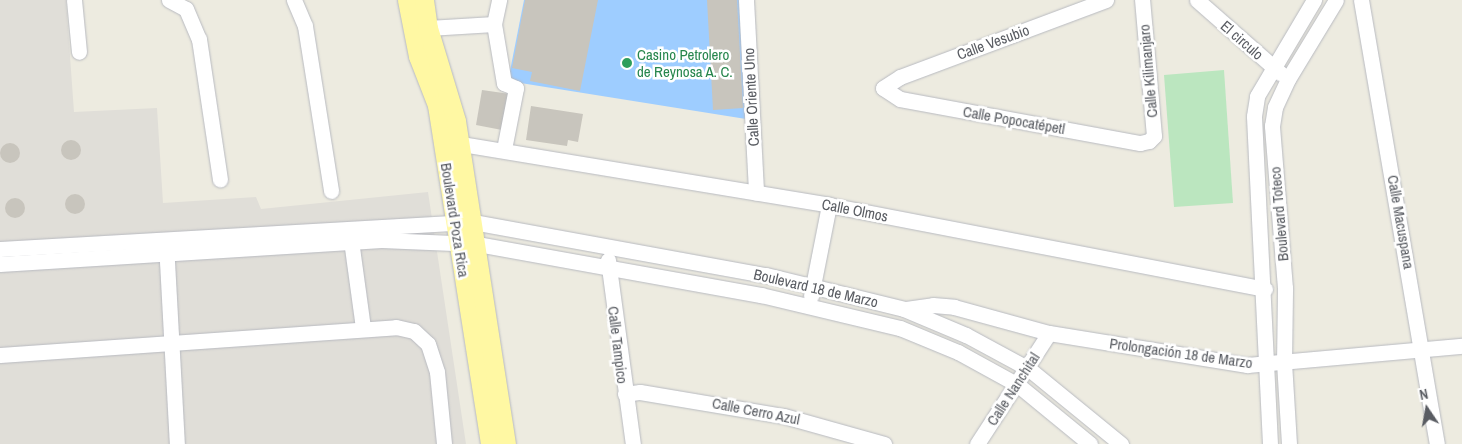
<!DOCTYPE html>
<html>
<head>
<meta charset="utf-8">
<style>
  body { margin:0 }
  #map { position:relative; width:1462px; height:444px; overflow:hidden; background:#edebe0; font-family:"Archivo Narrow",sans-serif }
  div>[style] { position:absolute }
  .industrial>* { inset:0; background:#e0ded8 }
  .green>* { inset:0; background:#bbe6bf }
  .water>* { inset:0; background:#9ecdff }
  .building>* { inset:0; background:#c8c5bd }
  .round { border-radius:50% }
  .roads { filter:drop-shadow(0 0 1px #b8bac0) drop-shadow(0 0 1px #b8bac0) }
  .minor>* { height:15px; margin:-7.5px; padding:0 7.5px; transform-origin:7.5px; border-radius:7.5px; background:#fff }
  .major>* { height:19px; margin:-9.5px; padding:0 9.5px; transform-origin:9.5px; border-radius:9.5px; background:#fff8a3 }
  .dots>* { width:14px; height:14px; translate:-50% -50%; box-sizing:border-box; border:2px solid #fff; border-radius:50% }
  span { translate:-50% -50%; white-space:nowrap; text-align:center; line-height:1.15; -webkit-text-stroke:5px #fff; paint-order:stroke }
  .street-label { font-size:15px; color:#595c62 }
  .leisure-label { font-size:15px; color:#27864d }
  .left { translate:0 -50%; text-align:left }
  .north { position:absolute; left:1402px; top:384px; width:50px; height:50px; -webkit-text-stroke:4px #fff; paint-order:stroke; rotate:348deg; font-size:14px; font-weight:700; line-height:20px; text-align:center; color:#595c62 }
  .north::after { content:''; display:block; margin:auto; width:18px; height:22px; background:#595c62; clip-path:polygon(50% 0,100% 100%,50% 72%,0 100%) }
</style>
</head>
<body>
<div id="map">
  <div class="industrial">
    <i style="clip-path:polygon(0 0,66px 0,74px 112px,157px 108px,163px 203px,256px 197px,261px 209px,428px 192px,466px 444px,0 444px)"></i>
  </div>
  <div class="green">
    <i style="clip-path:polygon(1224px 70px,1233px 203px,1174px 207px,1164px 75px)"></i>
  </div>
  <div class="water">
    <i style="clip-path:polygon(524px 0,741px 0,746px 119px,508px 81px)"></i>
  </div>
  <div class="building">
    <i style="clip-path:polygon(525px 0,598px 0,580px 91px,530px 81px,532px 72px,512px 68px)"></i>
    <i style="clip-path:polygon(707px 0,737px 0,743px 108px,713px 110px)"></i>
    <i style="clip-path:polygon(482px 90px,510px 94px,502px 130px,476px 125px)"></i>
    <i style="clip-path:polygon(531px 106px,583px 114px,578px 142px,568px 140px,567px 146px,526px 140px)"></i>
    <i class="round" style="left:61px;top:140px;width:20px;height:20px"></i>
    <i class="round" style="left:0;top:143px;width:20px;height:20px"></i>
    <i class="round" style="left:65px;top:194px;width:20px;height:20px"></i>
    <i class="round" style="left:5px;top:198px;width:20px;height:20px"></i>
  </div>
  <div class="roads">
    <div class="minor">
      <i style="left:74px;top:0;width:52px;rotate:84.5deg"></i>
      <i style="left:169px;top:0;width:19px;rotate:28deg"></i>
      <i style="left:186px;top:9px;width:33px;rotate:67deg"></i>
      <i style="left:199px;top:39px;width:142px;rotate:81.5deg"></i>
      <i style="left:294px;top:0;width:28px;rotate:67deg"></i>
      <i style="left:305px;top:26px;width:167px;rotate:81deg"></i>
      <i style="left:746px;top:0;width:193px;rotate:87deg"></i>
      <i style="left:1106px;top:0;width:220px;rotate:159.5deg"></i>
      <i style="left:900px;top:77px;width:20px;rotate:147deg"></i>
      <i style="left:883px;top:88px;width:20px;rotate:33deg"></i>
      <i style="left:900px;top:99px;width:244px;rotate:10.4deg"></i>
      <i style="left:1140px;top:143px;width:9px;rotate:-13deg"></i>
      <i style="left:1149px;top:141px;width:7px;rotate:-45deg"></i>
      <i style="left:1154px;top:136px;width:137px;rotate:-95deg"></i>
      <i style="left:1197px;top:0;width:111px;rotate:41.3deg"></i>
      <i style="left:1361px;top:0;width:450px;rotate:80.3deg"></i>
      <i style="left:494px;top:24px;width:60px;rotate:80.4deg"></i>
      <i style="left:504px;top:83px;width:13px;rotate:23deg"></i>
      <i style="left:516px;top:88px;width:62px;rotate:101.1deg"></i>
      <i style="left:428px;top:28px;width:66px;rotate:-3.5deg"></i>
      <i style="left:494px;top:24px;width:25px;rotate:-78deg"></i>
      <i style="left:450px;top:142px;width:384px;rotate:9.4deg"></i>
      <i style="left:829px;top:205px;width:444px;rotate:10.9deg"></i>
      <i style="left:350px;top:233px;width:96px;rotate:82.2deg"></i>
      <i style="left:166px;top:243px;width:201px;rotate:86.9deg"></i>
      <i style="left:0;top:249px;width:474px;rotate:-3.3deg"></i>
      <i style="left:473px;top:222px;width:298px;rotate:10.3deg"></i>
      <i style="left:766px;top:275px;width:142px;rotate:13.8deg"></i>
      <i style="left:904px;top:309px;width:67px;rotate:22.8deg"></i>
      <i style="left:966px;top:335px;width:72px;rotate:28.4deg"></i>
      <i style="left:1029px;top:369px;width:119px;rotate:39.2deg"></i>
      <i style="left:608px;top:260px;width:186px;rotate:82.3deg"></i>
      <i style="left:0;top:264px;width:382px;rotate:-3.6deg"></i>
      <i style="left:381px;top:240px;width:96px;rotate:2.4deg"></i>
      <i style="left:477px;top:244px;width:289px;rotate:10.2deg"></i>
      <i style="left:761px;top:295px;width:143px;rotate:13.4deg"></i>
      <i style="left:900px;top:328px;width:63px;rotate:22.5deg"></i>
      <i style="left:958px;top:352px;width:68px;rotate:28.8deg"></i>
      <i style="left:1018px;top:385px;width:93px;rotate:39.3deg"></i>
      <i style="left:811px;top:296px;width:93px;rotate:-78.8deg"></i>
      <i style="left:906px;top:309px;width:27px;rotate:-8deg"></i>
      <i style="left:933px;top:305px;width:21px;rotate:5deg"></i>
      <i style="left:954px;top:307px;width:98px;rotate:15.3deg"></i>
      <i style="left:1049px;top:333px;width:201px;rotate:9.2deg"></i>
      <i style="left:1247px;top:365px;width:216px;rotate:-5.1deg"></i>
      <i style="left:0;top:355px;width:397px;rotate:-4deg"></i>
      <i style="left:396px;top:327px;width:18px;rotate:13deg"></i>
      <i style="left:414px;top:331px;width:19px;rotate:43deg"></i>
      <i style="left:428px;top:344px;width:29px;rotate:72deg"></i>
      <i style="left:437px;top:372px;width:72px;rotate:84.4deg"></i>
      <i style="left:625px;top:394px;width:15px;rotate:-8deg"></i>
      <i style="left:640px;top:392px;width:146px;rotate:9.5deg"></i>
      <i style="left:784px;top:416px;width:104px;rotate:15.6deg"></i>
      <i style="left:977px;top:444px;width:132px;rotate:-57deg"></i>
      <i style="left:1270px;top:444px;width:328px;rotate:-92.8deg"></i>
      <i style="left:1254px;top:116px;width:20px;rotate:-81deg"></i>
      <i style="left:1257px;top:96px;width:112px;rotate:-59.3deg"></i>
      <i style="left:1289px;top:444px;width:81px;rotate:-93.5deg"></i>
      <i style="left:1284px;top:363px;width:75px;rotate:-89.2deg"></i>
      <i style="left:1285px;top:288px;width:163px;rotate:-94.6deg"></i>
      <i style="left:1272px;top:126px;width:19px;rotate:-81deg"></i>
      <i style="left:1275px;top:107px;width:31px;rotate:-65deg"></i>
      <i style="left:1288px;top:79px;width:92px;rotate:-58.7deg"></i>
    </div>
    <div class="major">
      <i style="left:407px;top:0;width:57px;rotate:78.9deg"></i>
      <i style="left:418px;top:56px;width:53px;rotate:68.8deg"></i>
      <i style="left:437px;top:105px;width:343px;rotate:81.1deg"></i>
      <i style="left:424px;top:0;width:28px;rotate:82deg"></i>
      <i style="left:428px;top:28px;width:97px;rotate:73.2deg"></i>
      <i style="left:456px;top:121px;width:327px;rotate:81.2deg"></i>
    </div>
  </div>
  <div class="dots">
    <i style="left:627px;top:63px;background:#2e9e5b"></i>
  </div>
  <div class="street-label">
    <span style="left:1242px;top:40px;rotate:41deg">El circulo</span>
    <span style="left:993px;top:42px;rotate:-20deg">Calle Vesubio</span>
    <span style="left:1148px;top:71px;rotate:-95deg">Calle Kilimanjaro</span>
    <span style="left:751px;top:97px;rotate:-93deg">Calle Oriente Uno</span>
    <span style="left:1014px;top:120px;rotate:10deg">Calle Popocatépetl</span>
    <span style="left:855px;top:210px;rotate:11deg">Calle Olmos</span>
    <span style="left:1279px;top:214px;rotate:-95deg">Boulevard Toteco</span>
    <span style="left:455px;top:220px;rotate:81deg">Boulevard Poza Rica</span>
    <span style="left:1401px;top:222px;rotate:80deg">Calle Macuspana</span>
    <span style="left:816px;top:288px;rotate:13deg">Boulevard 18 de Marzo</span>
    <span style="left:618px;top:345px;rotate:83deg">Calle Tampico</span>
    <span style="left:1181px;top:353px;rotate:8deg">Prolongación 18 de Marzo</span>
    <span style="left:1013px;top:389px;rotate:-57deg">Calle Nanchital</span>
    <span style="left:756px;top:411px;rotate:11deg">Calle Cerro Azul</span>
  </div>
  <div class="leisure-label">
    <span class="left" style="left:637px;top:63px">Casino Petrolero<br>de Reynosa A. C.</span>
  </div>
  <div class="north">N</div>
</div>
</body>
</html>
